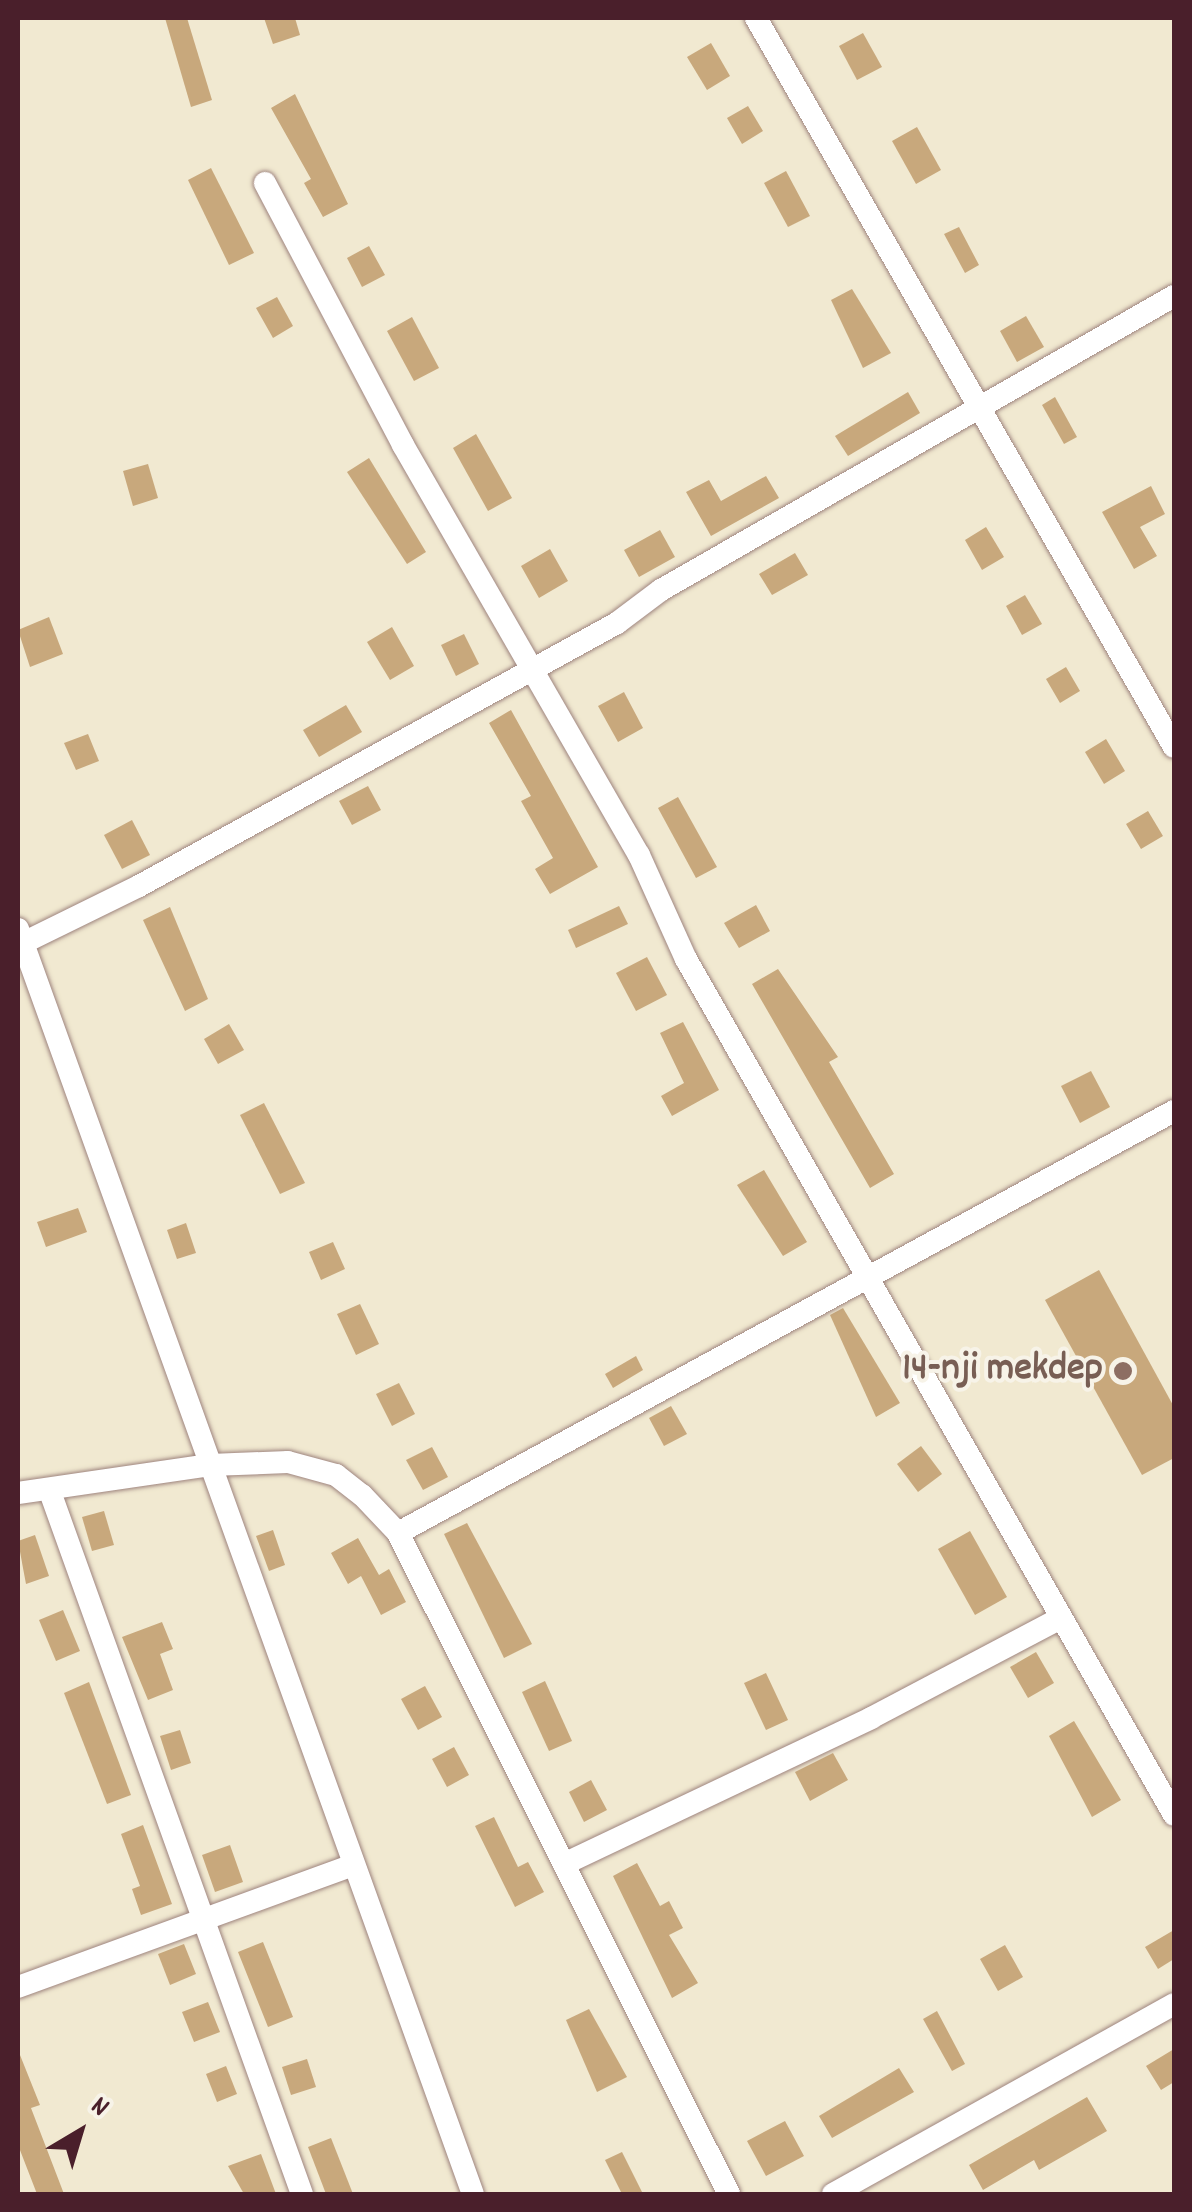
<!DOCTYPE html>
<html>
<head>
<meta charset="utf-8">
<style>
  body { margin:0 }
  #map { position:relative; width:1192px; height:2212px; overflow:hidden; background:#f1e9d1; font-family:Dekko,sans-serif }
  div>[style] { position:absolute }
  .building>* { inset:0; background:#c8a87c }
  .roads { filter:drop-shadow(0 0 2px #9e847e) drop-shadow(0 0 2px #9e847e) }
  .minor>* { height:22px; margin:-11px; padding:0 11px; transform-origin:11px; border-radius:11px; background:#fff }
  .dots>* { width:28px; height:28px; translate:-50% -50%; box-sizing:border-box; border:5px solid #f7f3e8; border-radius:50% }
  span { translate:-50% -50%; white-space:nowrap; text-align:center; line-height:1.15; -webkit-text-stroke:8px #f7f3e8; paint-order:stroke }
  .education-label { font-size:40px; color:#785e54; font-weight:700 }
  .right { translate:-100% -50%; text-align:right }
  .frame { position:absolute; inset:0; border:20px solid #4a1f2b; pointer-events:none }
  .north { position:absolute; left:30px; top:2082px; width:100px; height:100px; -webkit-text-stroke:8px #f7f3e8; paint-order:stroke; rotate:38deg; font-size:28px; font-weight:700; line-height:40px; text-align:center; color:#4a1f2b }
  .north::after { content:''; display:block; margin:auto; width:35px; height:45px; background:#4a1f2b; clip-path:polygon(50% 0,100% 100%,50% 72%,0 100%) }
</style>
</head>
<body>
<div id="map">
  <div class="building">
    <i style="clip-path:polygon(165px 18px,187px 18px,212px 100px,191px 107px)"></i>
    <i style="clip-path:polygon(264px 18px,295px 18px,300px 35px,273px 44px)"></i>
    <i style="clip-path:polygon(863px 33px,882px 67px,857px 80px,839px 46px)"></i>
    <i style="clip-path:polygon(711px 43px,730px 76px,707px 90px,687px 57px)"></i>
    <i style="clip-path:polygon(295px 94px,348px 204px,323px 217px,304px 183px,311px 179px,271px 108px)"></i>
    <i style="clip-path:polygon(748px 106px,763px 131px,742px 144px,727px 118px)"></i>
    <i style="clip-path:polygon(917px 127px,941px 170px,916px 184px,892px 141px)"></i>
    <i style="clip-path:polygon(211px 168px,254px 253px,229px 265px,188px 180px)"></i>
    <i style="clip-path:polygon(786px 171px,810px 216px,788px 227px,764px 183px)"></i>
    <i style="clip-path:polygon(959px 227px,979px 265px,965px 273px,944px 234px)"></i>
    <i style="clip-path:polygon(369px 246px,385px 275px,362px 287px,347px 258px)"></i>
    <i style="clip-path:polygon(852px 289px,891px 353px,863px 368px,831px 300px)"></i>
    <i style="clip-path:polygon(277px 297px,293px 326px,273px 338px,256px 308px)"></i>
    <i style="clip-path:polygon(1026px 316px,1044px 347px,1017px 362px,1000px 331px)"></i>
    <i style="clip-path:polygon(412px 317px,439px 368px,414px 381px,387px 331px)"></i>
    <i style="clip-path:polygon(908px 392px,920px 413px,848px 456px,835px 436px)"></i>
    <i style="clip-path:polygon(1055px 397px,1077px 437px,1064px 444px,1042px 405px)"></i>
    <i style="clip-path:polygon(476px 434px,512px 498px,488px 511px,453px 448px)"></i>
    <i style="clip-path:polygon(369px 458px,426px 552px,407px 564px,347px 472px)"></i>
    <i style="clip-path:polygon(148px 464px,158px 498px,133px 506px,123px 471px)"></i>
    <i style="clip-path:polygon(766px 476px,779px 498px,711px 536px,686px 492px,709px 480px,721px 501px)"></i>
    <i style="clip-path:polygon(1151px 486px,1165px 514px,1140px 527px,1157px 556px,1134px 569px,1102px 512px)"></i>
    <i style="clip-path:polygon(986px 527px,1004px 557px,982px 570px,965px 540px)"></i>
    <i style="clip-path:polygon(660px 530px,675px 557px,639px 577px,624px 550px)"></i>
    <i style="clip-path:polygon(550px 549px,568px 581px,539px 598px,521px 566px)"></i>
    <i style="clip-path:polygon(795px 553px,808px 575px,772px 595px,759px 574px)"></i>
    <i style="clip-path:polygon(1025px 595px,1042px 624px,1022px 635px,1006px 606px)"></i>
    <i style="clip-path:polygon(49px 617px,63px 654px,30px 667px,18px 630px)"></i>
    <i style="clip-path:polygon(392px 627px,414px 666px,390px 680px,367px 642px)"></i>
    <i style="clip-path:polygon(464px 634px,479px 664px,456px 676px,441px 645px)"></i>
    <i style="clip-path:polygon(1066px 667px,1080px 691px,1060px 703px,1046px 679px)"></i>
    <i style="clip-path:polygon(624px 692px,643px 728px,618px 742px,598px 706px)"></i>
    <i style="clip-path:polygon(346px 705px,362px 732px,319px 757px,303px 730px)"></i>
    <i style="clip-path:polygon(511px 710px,598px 867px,550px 894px,535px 869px,553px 858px,521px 801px,531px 796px,489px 723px)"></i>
    <i style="clip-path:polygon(88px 734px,99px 761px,76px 770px,64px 743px)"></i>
    <i style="clip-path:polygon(1106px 739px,1125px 771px,1104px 784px,1085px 752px)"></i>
    <i style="clip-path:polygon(368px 786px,381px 810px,352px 825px,339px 801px)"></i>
    <i style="clip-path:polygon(678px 797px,717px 867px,696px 878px,658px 808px)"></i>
    <i style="clip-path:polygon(1148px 811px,1163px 836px,1141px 849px,1126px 824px)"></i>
    <i style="clip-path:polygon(132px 820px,150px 855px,122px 869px,104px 835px)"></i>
    <i style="clip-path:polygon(756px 905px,770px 931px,739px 948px,724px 923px)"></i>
    <i style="clip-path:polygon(619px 906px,628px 924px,576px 948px,568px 930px)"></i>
    <i style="clip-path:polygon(170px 907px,208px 999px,185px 1011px,143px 920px)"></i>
    <i style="clip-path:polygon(647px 957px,667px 995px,636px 1011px,616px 973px)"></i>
    <i style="clip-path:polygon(778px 969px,838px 1057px,829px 1062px,894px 1174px,870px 1188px,752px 984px)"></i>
    <i style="clip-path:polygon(683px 1022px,719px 1090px,672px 1116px,661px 1096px,684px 1083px,660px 1033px)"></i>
    <i style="clip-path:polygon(229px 1024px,244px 1050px,218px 1064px,204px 1039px)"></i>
    <i style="clip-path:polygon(1091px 1071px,1110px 1107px,1080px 1123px,1061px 1086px)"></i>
    <i style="clip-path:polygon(264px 1103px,305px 1183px,280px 1194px,240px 1115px)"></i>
    <i style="clip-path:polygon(764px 1170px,807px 1242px,783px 1256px,737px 1185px)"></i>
    <i style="clip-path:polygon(78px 1208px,87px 1232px,46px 1247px,37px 1222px)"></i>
    <i style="clip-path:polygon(186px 1223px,196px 1253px,177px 1259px,167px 1230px)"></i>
    <i style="clip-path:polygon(333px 1242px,345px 1269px,321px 1280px,309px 1252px)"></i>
    <i style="clip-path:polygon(1099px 1270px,1174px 1407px,1174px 1458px,1142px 1475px,1045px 1300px)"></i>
    <i style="clip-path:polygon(360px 1304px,379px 1344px,356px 1355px,337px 1314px)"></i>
    <i style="clip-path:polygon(843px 1308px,900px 1403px,876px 1417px,830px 1315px)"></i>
    <i style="clip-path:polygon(636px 1356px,643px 1370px,613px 1388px,605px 1374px)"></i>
    <i style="clip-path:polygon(399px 1383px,415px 1414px,392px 1426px,376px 1394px)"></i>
    <i style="clip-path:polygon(671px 1406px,687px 1434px,664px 1446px,649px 1418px)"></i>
    <i style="clip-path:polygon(921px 1446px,942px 1474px,918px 1492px,897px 1464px)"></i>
    <i style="clip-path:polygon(432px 1447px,448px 1477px,423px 1490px,406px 1460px)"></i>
    <i style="clip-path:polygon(104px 1511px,114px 1545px,92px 1551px,82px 1517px)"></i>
    <i style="clip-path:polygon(467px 1523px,532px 1644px,504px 1658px,444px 1534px)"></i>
    <i style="clip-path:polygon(273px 1530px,285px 1565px,269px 1571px,256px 1536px)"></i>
    <i style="clip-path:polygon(970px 1531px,1007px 1597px,975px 1615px,938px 1549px)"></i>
    <i style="clip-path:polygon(35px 1535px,49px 1576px,26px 1584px,18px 1541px)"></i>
    <i style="clip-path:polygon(358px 1538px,379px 1575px,389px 1569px,406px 1602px,381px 1615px,361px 1576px,348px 1584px,331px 1553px)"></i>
    <i style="clip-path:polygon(63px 1610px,80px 1651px,56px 1661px,39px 1620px)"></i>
    <i style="clip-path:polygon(162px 1622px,173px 1649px,160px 1654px,173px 1690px,148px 1700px,122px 1637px)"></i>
    <i style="clip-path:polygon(1036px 1652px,1054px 1683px,1028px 1698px,1010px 1667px)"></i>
    <i style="clip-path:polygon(766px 1673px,788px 1720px,766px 1730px,744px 1683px)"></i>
    <i style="clip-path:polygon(545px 1681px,572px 1741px,549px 1751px,522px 1692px)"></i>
    <i style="clip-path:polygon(89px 1682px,131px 1795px,107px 1804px,64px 1693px)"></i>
    <i style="clip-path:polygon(425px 1686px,442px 1717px,418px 1730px,401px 1699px)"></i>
    <i style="clip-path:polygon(1074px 1721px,1121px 1800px,1092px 1817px,1049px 1736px)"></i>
    <i style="clip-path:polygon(180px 1730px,191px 1763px,171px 1770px,160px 1736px)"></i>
    <i style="clip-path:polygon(454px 1747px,469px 1775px,447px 1787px,432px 1759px)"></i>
    <i style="clip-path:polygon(833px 1753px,848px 1780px,810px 1801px,795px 1772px)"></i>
    <i style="clip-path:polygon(591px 1780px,607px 1810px,584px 1822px,569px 1792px)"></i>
    <i style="clip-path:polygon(494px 1817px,518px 1867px,528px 1862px,544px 1892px,515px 1907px,475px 1826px)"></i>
    <i style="clip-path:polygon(143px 1825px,172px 1904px,141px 1915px,132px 1889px,140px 1886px,121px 1834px)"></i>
    <i style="clip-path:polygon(230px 1845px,243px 1882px,215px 1892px,202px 1855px)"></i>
    <i style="clip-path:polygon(637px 1863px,660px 1906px,669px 1901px,683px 1928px,669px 1935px,698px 1983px,672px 1998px,613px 1876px)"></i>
    <i style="clip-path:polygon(1174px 1930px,1174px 1959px,1158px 1969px,1145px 1947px)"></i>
    <i style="clip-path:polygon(263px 1942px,293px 2017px,268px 2027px,238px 1952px)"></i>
    <i style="clip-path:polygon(184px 1944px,196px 1974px,170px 1985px,158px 1954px)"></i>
    <i style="clip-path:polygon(1005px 1945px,1023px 1977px,998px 1991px,980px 1959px)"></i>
    <i style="clip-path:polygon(208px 2002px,220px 2032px,194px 2042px,182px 2012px)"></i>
    <i style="clip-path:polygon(589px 2009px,627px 2077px,597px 2092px,566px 2020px)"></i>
    <i style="clip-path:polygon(937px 2011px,965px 2064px,952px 2071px,923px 2019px)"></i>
    <i style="clip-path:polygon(1174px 2049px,1174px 2082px,1161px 2090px,1146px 2066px)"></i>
    <i style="clip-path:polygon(18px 2050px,40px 2105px,31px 2108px,64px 2194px,37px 2194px,18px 2145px)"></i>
    <i style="clip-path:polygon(307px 2059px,316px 2087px,291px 2095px,282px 2067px)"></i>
    <i style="clip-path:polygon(226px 2066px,237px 2094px,217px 2102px,206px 2074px)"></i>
    <i style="clip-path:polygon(899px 2068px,914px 2092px,832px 2138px,819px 2116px)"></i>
    <i style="clip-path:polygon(1087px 2097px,1107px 2131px,1039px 2170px,1034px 2160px,983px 2190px,969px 2165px)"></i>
    <i style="clip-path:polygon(785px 2121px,804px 2156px,766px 2176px,747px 2141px)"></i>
    <i style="clip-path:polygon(331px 2138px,353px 2194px,326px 2194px,308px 2147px)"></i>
    <i style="clip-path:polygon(622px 2152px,643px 2194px,622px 2194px,605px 2160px)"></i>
    <i style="clip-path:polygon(261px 2154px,276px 2194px,244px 2194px,228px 2166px)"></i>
  </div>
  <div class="roads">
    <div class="minor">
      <i style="left:756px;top:18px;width:840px;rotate:60.17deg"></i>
      <i style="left:265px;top:183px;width:296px;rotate:62.2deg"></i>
      <i style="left:403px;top:445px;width:473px;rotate:60.1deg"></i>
      <i style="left:639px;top:855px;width:114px;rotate:65.7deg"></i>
      <i style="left:686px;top:959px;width:985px;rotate:60.31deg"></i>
      <i style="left:18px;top:929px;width:1344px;rotate:70.22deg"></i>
      <i style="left:23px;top:943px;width:129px;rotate:-26.2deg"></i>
      <i style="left:139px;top:886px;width:546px;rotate:-28.82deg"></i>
      <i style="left:617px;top:623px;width:55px;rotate:-36.9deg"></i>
      <i style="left:661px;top:590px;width:591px;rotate:-29.82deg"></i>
      <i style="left:49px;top:1489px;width:749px;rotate:70.26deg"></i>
      <i style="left:18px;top:1493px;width:194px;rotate:-8.3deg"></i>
      <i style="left:210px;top:1465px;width:78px;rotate:-2.2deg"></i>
      <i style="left:288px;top:1462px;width:50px;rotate:15.2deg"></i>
      <i style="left:336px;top:1475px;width:33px;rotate:38deg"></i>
      <i style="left:362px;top:1495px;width:52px;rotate:46.5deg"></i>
      <i style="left:398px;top:1533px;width:739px;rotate:63.4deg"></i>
      <i style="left:398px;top:1533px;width:883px;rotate:-28.54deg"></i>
      <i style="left:564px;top:1864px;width:340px;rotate:-25.4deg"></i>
      <i style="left:871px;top:1718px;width:210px;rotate:-27.8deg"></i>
      <i style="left:18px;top:1987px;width:357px;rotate:-20deg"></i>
      <i style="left:833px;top:2194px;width:390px;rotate:-29.1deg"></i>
    </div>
  </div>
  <div class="dots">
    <i style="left:1123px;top:1371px;background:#8d6e63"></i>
  </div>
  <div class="education-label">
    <span class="right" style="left:1103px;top:1371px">14-nji mekdep</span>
  </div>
  <div class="frame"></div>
  <div class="north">N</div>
</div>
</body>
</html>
